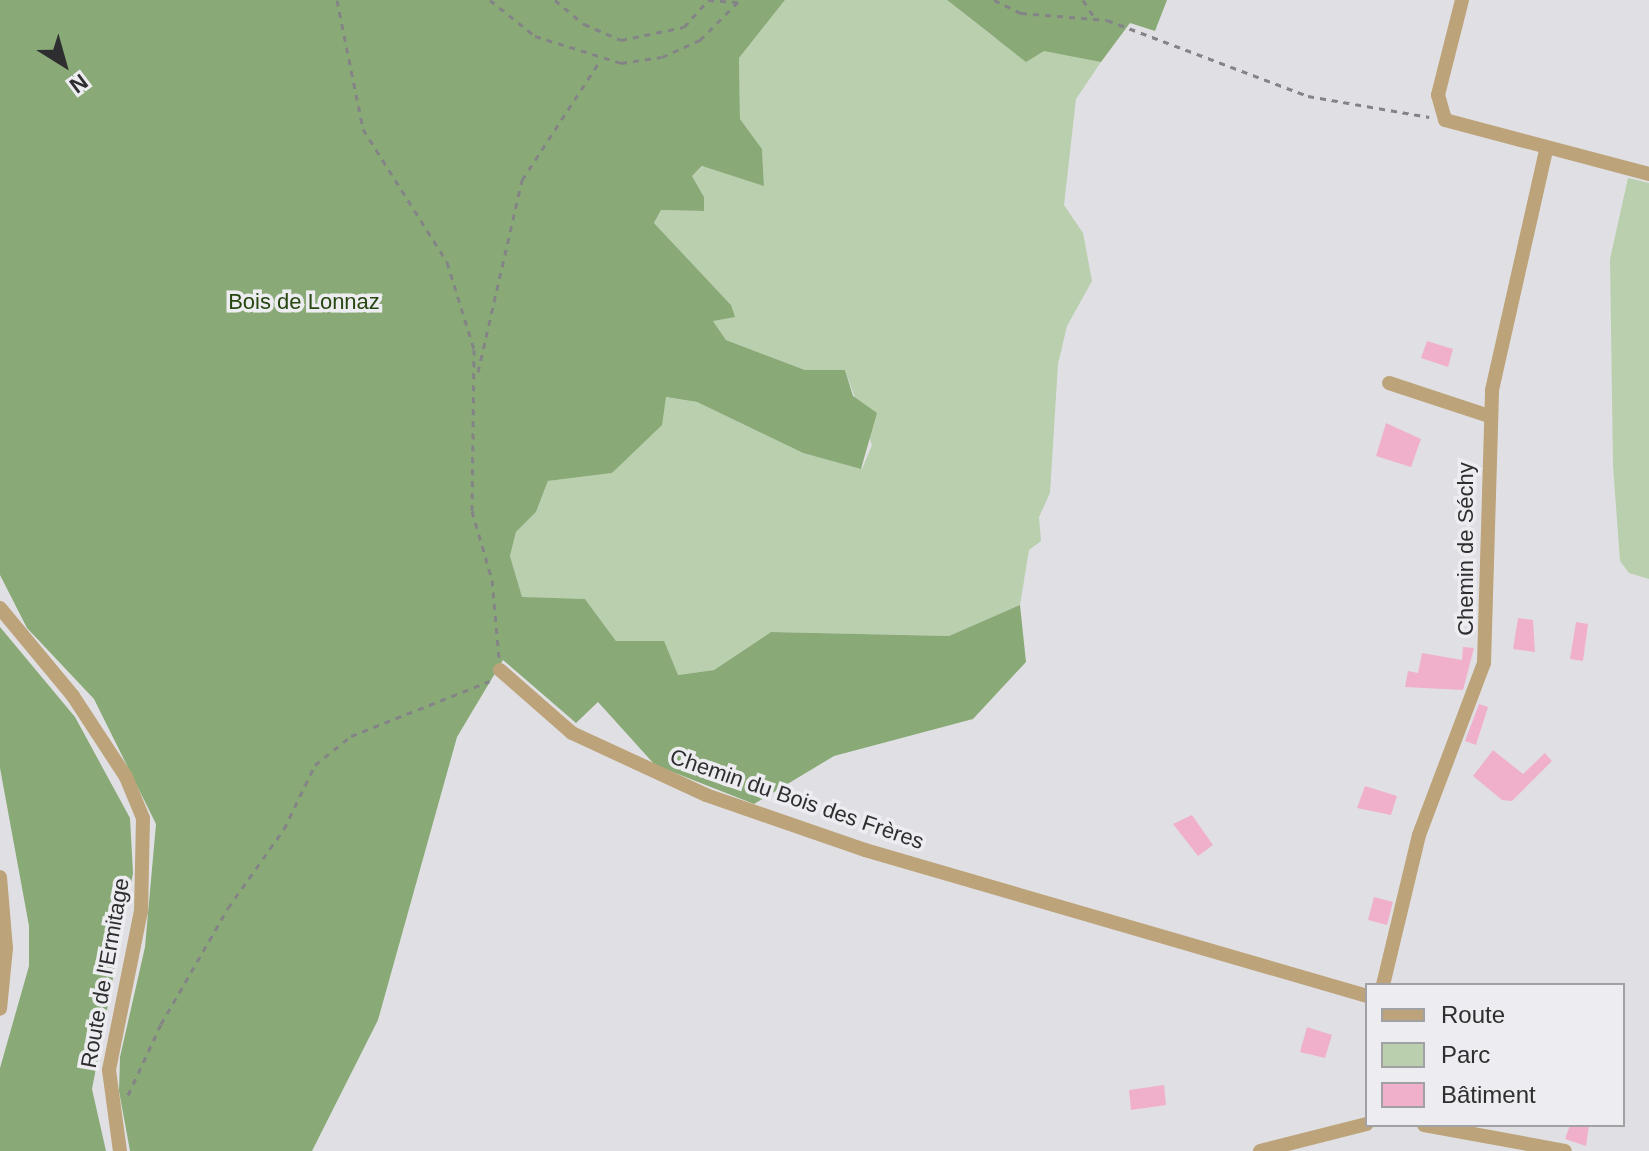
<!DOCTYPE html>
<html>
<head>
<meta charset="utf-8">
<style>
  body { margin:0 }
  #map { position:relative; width:1649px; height:1151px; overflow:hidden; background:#e0e0e4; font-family:Helvetica,sans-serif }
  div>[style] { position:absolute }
  .green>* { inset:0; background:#b9cfae }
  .forest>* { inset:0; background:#89aa76 }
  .building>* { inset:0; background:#f0b0cb }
  .path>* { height:3px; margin-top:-1.5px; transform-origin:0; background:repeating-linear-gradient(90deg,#848487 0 6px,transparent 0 12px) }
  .minor>* { height:14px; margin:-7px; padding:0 7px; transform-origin:7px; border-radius:7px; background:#bca379 }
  span { translate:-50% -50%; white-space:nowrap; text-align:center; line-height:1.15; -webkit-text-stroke:7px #ededf1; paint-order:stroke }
  .park-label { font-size:22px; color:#274710 }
  .street-label { font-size:22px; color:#2e2e30 }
  .legend { position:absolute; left:1365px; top:983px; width:260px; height:144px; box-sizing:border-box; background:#ededf1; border:2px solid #a1a1a4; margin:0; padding:10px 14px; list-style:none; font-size:24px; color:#2e2e30 }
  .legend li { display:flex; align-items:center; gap:16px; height:40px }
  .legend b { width:40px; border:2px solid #a1a1a4 }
  .north { position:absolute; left:24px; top:24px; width:80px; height:80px; -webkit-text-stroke:6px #ededf1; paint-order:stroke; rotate:143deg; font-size:22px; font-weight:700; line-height:32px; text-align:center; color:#2e2e30 }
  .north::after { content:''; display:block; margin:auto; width:28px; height:36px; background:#2e2e30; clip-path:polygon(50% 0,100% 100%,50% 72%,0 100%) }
</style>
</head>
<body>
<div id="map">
  <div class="green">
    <i style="clip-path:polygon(785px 0,947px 0,996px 39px,1101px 62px,1076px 99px,1064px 205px,1083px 233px,1092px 281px,1067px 326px,1058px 364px,1050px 493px,1039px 517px,1041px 541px,1029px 550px,1020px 605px,949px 636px,771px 632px,714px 670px,677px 675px,616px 641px,585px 599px,522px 598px,510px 556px,516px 532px,536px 512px,548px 481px,612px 473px,665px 397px,697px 402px,803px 453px,862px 469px,872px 445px,845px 370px,805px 370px,726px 340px,713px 321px,731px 305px,654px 223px,661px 210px,704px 211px,704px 197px,692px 176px,703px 166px,764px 185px,762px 149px,740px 119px,739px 58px)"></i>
    <i style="clip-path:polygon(1628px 178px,1649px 183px,1649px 579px,1629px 573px,1620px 561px,1613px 466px,1610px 259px)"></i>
  </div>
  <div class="forest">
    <i style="clip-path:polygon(0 0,785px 0,739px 58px,740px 119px,762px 149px,764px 186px,702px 166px,692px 176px,704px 197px,704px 211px,661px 210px,654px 223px,731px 305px,735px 317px,713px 321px,726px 340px,805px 370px,845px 370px,853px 396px,877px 413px,861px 469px,803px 453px,697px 402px,666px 397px,662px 425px,612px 473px,548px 481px,536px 512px,516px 532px,510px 556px,522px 597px,585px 599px,616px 641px,664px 641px,678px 675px,714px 670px,771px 632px,949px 636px,1020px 605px,1026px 662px,973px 719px,834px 756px,754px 804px,655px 765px,598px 702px,576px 723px,503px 660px,457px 737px,378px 1020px,312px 1151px,130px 1151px,119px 1091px,120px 1057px,145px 947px,156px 824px,94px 699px,27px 628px,0 575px)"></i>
    <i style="clip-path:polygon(947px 0,1167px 0,1155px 31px,1130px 23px,1101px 62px,1044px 51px,1026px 62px)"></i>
    <i style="clip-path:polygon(0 627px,75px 717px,130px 818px,133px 873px,92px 1089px,106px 1151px,0 1151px,0 1068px,29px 966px,29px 926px,0 768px)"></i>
  </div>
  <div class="building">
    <i style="clip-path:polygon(1427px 341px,1453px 349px,1448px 367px,1421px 358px)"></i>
    <i style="clip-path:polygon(1386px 423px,1421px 439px,1411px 467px,1376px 456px)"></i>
    <i style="clip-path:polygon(1518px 618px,1533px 620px,1535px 652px,1513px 649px)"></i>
    <i style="clip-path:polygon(1576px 622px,1588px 624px,1583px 661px,1570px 659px)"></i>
    <i style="clip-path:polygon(1463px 647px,1474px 648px,1463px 690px,1405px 687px,1408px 671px,1418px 673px,1422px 653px,1462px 660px)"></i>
    <i style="clip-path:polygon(1479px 704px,1488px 707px,1476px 745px,1465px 741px)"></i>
    <i style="clip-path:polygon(1493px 750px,1523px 774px,1545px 753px,1552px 761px,1512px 801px,1502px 800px,1473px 776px)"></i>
    <i style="clip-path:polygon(1365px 786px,1397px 796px,1391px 815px,1357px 808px)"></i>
    <i style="clip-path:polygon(1192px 815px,1213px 845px,1198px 856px,1173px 824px)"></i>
    <i style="clip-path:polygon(1374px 897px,1393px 902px,1387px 925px,1368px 920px)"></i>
    <i style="clip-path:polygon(1307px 1027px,1332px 1035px,1325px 1058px,1300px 1052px)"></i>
    <i style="clip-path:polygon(1164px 1085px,1166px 1105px,1131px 1110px,1129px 1090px)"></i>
    <i style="clip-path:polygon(1570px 1125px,1589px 1125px,1586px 1146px,1565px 1139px)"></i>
  </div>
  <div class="path">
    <i style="left:337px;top:0;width:132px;rotate:78.6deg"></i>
    <i style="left:363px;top:129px;width:157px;rotate:57.7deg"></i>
    <i style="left:447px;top:262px;width:91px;rotate:72.8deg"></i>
    <i style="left:474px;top:349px;width:162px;rotate:90.7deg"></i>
    <i style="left:472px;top:511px;width:72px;rotate:73.8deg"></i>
    <i style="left:492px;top:580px;width:78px;rotate:84.9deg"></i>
    <i style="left:490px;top:0;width:58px;rotate:38.7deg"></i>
    <i style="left:535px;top:36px;width:90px;rotate:17.4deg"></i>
    <i style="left:621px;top:63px;width:41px;rotate:-8.3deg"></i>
    <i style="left:662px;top:57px;width:42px;rotate:-24.1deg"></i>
    <i style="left:700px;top:40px;width:57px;rotate:-45deg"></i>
    <i style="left:555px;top:0;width:38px;rotate:40deg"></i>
    <i style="left:584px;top:24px;width:40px;rotate:23.4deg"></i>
    <i style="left:621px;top:40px;width:64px;rotate:-11.7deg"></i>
    <i style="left:684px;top:27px;width:36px;rotate:-48deg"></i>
    <i style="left:708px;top:0;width:31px;rotate:4deg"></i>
    <i style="left:994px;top:0;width:30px;rotate:26deg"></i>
    <i style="left:1021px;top:13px;width:86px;rotate:4.7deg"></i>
    <i style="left:1107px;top:20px;width:215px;rotate:20.7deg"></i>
    <i style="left:1308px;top:96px;width:123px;rotate:9.8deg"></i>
    <i style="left:1083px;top:0;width:20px;rotate:57deg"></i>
    <i style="left:478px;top:372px;width:197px;rotate:-77.1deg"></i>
    <i style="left:522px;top:180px;width:142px;rotate:-56.8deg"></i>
    <i style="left:128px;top:1095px;width:78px;rotate:-65.1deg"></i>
    <i style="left:161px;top:1024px;width:134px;rotate:-60deg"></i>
    <i style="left:228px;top:908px;width:97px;rotate:-54.7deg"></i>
    <i style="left:284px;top:829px;width:71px;rotate:-64.2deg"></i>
    <i style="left:315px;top:765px;width:46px;rotate:-38.9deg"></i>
    <i style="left:351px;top:736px;width:149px;rotate:-21.6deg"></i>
  </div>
  <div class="minor">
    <i style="left:1462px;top:0;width:98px;rotate:104.2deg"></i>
    <i style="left:1438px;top:95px;width:26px;rotate:74deg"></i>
    <i style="left:1445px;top:120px;width:211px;rotate:14.8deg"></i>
    <i style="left:1389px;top:383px;width:105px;rotate:18.3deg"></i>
    <i style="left:0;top:608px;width:114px;rotate:50.3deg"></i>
    <i style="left:73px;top:696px;width:97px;rotate:56.8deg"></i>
    <i style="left:126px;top:777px;width:44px;rotate:67.5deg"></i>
    <i style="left:143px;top:818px;width:93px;rotate:91.2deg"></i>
    <i style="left:141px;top:911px;width:162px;rotate:101.4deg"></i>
    <i style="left:109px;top:1070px;width:82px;rotate:82.3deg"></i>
    <i style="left:500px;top:670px;width:96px;rotate:41.2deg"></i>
    <i style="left:572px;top:733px;width:148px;rotate:24.8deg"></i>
    <i style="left:706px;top:795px;width:168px;rotate:19.1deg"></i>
    <i style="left:865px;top:850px;width:523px;rotate:16.22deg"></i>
    <i style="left:0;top:877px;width:71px;rotate:85.2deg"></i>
    <i style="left:6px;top:948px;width:61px;rotate:95.6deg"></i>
    <i style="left:1383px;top:985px;width:154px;rotate:-76.5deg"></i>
    <i style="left:1419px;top:835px;width:184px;rotate:-69.3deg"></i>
    <i style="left:1484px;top:663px;width:273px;rotate:-88.3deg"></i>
    <i style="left:1492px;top:390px;width:245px;rotate:-77.3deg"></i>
    <i style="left:1424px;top:1125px;width:143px;rotate:10.4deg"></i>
    <i style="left:1260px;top:1151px;width:110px;rotate:-14.2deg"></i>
  </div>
  <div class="park-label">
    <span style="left:304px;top:302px">Bois de Lonnaz</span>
  </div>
  <div class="street-label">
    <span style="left:1466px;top:549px;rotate:-90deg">Chemin de Séchy</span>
    <span style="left:797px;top:799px;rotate:19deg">Chemin du Bois des Frères</span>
    <span style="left:105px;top:973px;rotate:-80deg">Route de l'Ermitage</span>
  </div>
  <ul class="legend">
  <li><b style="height:10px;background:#bca379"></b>Route</li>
  <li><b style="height:22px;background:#b9cfae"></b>Parc</li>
  <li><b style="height:22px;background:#f0b0cb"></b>Bâtiment</li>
  </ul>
  <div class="north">N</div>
</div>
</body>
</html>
